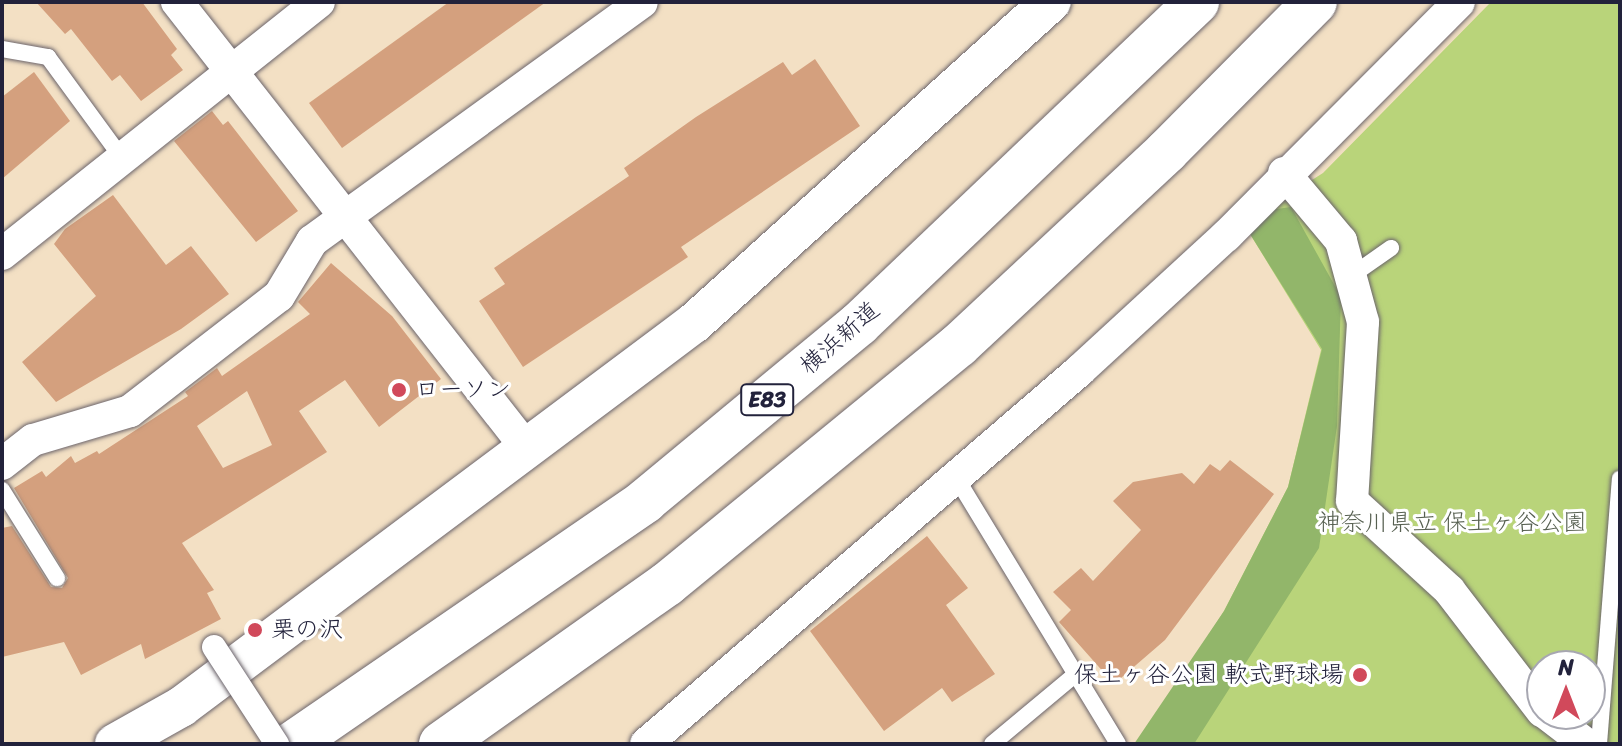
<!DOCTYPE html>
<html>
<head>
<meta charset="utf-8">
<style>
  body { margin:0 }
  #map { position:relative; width:1622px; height:746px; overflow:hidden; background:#f3e0c4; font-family:Sriracha,"Klee One",sans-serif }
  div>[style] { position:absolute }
  .green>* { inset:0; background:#b9d47a }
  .forest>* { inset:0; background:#92b66a }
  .building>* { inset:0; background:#d4a07e }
  .roads { filter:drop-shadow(0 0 2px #6b646b) drop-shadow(0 0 2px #6b646b) }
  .service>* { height:16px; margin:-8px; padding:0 8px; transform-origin:8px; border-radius:8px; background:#fff }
  .minor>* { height:32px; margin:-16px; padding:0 16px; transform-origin:16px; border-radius:16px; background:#fff }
  .tertiary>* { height:40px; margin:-20px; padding:0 20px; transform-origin:20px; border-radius:20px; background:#fff }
  .trunk>* { height:44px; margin:-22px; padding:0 22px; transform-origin:22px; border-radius:22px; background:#fff }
  .bridges { filter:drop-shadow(0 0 2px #6b646b) drop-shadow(0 0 2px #6b646b) }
  .pedestrian-bridge>* { height:24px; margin:-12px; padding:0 12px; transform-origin:12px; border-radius:12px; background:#fff }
  .dots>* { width:22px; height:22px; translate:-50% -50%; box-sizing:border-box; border:4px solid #fff; border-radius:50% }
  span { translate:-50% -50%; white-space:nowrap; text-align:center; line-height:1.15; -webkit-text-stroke:6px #fff; paint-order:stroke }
  .shield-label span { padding:2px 6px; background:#fff; border:2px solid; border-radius:6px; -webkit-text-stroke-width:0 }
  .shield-label { font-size:22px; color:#22223b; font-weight:700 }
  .street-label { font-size:24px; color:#22223b }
  .poi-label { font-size:24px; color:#22223b }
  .left { translate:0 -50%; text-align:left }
  .right { translate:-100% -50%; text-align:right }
  .park-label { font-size:24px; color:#576051 }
  .frame { position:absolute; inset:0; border:4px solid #22223b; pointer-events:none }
  .north { position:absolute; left:1526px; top:650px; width:80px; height:80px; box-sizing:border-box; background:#fff; border:2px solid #a7a7b1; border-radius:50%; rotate:0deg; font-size:22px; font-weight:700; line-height:32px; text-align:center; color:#22223b }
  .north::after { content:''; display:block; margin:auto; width:28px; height:36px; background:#d1495b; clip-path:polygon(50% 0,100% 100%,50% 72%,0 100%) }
</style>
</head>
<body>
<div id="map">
  <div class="green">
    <i style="clip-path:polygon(evenodd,1491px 2px,1620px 2px,1620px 744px,1139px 744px,1224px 611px,1288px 487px,1321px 350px,1250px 234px,1263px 211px,1323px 173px,1491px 2px,1542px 666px,1590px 666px,1590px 714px,1542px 714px,1542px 666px)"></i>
  </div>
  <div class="forest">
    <i style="clip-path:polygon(1291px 207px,1341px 297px,1337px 426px,1319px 548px,1194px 744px,1134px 744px,1224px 611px,1288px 487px,1322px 349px,1250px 234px,1263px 211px)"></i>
  </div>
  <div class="building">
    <i style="clip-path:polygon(36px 2px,142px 2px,177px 49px,171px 55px,183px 70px,141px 101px,120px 75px,112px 81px,71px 29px,65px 34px)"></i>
    <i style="clip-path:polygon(449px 2px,546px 2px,342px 148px,309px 103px)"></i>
    <i style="clip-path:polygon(815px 59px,860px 126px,681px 247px,688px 257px,523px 367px,479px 301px,505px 284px,494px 268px,629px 176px,624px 168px,696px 117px,783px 62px,792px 75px)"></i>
    <i style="clip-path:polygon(34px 72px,70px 121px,2px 179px,2px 97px)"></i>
    <i style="clip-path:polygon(212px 111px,223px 125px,228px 121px,298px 211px,256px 242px,174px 141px)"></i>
    <i style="clip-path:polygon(113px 195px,166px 265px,191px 246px,229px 294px,181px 329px,56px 402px,22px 362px,96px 296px,54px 244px,65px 229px)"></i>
    <i style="clip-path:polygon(evenodd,331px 263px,392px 316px,441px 379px,379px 427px,345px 380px,299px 411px,327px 452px,182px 543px,214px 590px,207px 593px,221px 619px,145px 659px,141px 644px,81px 675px,64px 642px,2px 657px,2px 528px,12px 526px,51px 587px,62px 588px,68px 578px,14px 488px,42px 471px,46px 477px,71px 456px,75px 463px,97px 451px,99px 454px,188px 396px,185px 392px,217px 368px,222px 376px,310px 314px,298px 302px,331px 263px,247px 391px,272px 445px,223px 468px,197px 426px,247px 391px)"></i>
    <i style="clip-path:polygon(1230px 460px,1274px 494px,1165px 640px,1114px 684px,1059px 622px,1071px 610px,1053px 592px,1081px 568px,1093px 581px,1141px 530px,1113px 501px,1133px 482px,1182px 473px,1194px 484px,1210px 464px,1220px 471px)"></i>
    <i style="clip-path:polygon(927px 536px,968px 588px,946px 605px,995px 674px,952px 702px,942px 688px,884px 731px,810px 631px)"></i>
  </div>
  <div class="roads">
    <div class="service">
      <i style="left:2px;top:49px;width:47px;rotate:9.9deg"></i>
      <i style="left:48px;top:57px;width:125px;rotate:53.8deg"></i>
      <i style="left:1351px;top:276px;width:49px;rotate:-35deg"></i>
      <i style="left:957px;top:479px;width:310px;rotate:58.7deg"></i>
      <i style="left:2px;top:490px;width:104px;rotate:58deg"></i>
      <i style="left:992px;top:744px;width:109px;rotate:-39.8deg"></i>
      <i style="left:1599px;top:744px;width:266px;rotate:-85.5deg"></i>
    </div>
    <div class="minor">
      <i style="left:177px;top:2px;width:569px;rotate:51.92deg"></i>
      <i style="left:1284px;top:173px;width:89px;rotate:50deg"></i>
      <i style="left:1341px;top:241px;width:84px;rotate:74.8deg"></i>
      <i style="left:1363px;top:322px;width:179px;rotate:93.5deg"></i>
      <i style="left:1352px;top:501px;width:132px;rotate:42.5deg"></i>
      <i style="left:1449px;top:590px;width:153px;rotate:52.5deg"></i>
      <i style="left:2px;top:254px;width:405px;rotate:-38.5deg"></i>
      <i style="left:2px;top:464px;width:39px;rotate:-38deg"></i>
      <i style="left:33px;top:440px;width:101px;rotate:-16.6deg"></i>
      <i style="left:130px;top:411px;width:188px;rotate:-37.7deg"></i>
      <i style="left:279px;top:296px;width:64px;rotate:-59deg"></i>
      <i style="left:312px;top:241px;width:407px;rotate:-35.9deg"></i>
      <i style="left:1547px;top:714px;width:49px;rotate:37.6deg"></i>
      <i style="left:646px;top:744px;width:572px;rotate:-40.74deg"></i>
      <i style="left:1079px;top:371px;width:200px;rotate:-42.6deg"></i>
      <i style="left:1226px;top:236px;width:330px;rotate:-45.1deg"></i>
    </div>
    <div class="tertiary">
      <i style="left:115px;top:744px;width:76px;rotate:-29.3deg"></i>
      <i style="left:181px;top:707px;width:641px;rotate:-36.82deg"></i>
      <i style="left:694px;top:323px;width:480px;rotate:-42deg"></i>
    </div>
    <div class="trunk">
      <i style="left:292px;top:744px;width:429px;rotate:-34.5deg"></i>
      <i style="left:645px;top:501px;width:278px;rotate:-39.6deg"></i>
      <i style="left:859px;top:324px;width:467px;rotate:-43.6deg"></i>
      <i style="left:441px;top:744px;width:277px;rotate:-35.3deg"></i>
      <i style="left:667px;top:584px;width:377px;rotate:-39.3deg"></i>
      <i style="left:959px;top:345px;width:284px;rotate:-43deg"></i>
      <i style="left:1167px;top:151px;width:210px;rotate:-45.2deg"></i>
    </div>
  </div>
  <div class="bridges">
    <div class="pedestrian-bridge">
      <i style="left:214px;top:647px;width:116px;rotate:57deg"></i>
    </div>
  </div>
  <div class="dots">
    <i style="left:399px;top:390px;background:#d1495b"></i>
    <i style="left:255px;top:630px;background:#d1495b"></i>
    <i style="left:1360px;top:675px;background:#d1495b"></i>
  </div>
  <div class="shield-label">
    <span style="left:767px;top:400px">E83</span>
  </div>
  <div class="street-label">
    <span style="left:840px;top:338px;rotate:-41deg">横浜新道</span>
  </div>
  <div class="poi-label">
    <span class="left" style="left:415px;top:390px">ローソン</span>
    <span class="left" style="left:271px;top:630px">栗の沢</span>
    <span class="right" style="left:1344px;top:675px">保土ヶ谷公園 軟式野球場</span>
  </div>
  <div class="park-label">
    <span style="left:1452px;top:523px">神奈川県立 保土ヶ谷公園</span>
  </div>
  <div class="frame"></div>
  <div class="north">N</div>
</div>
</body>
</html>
